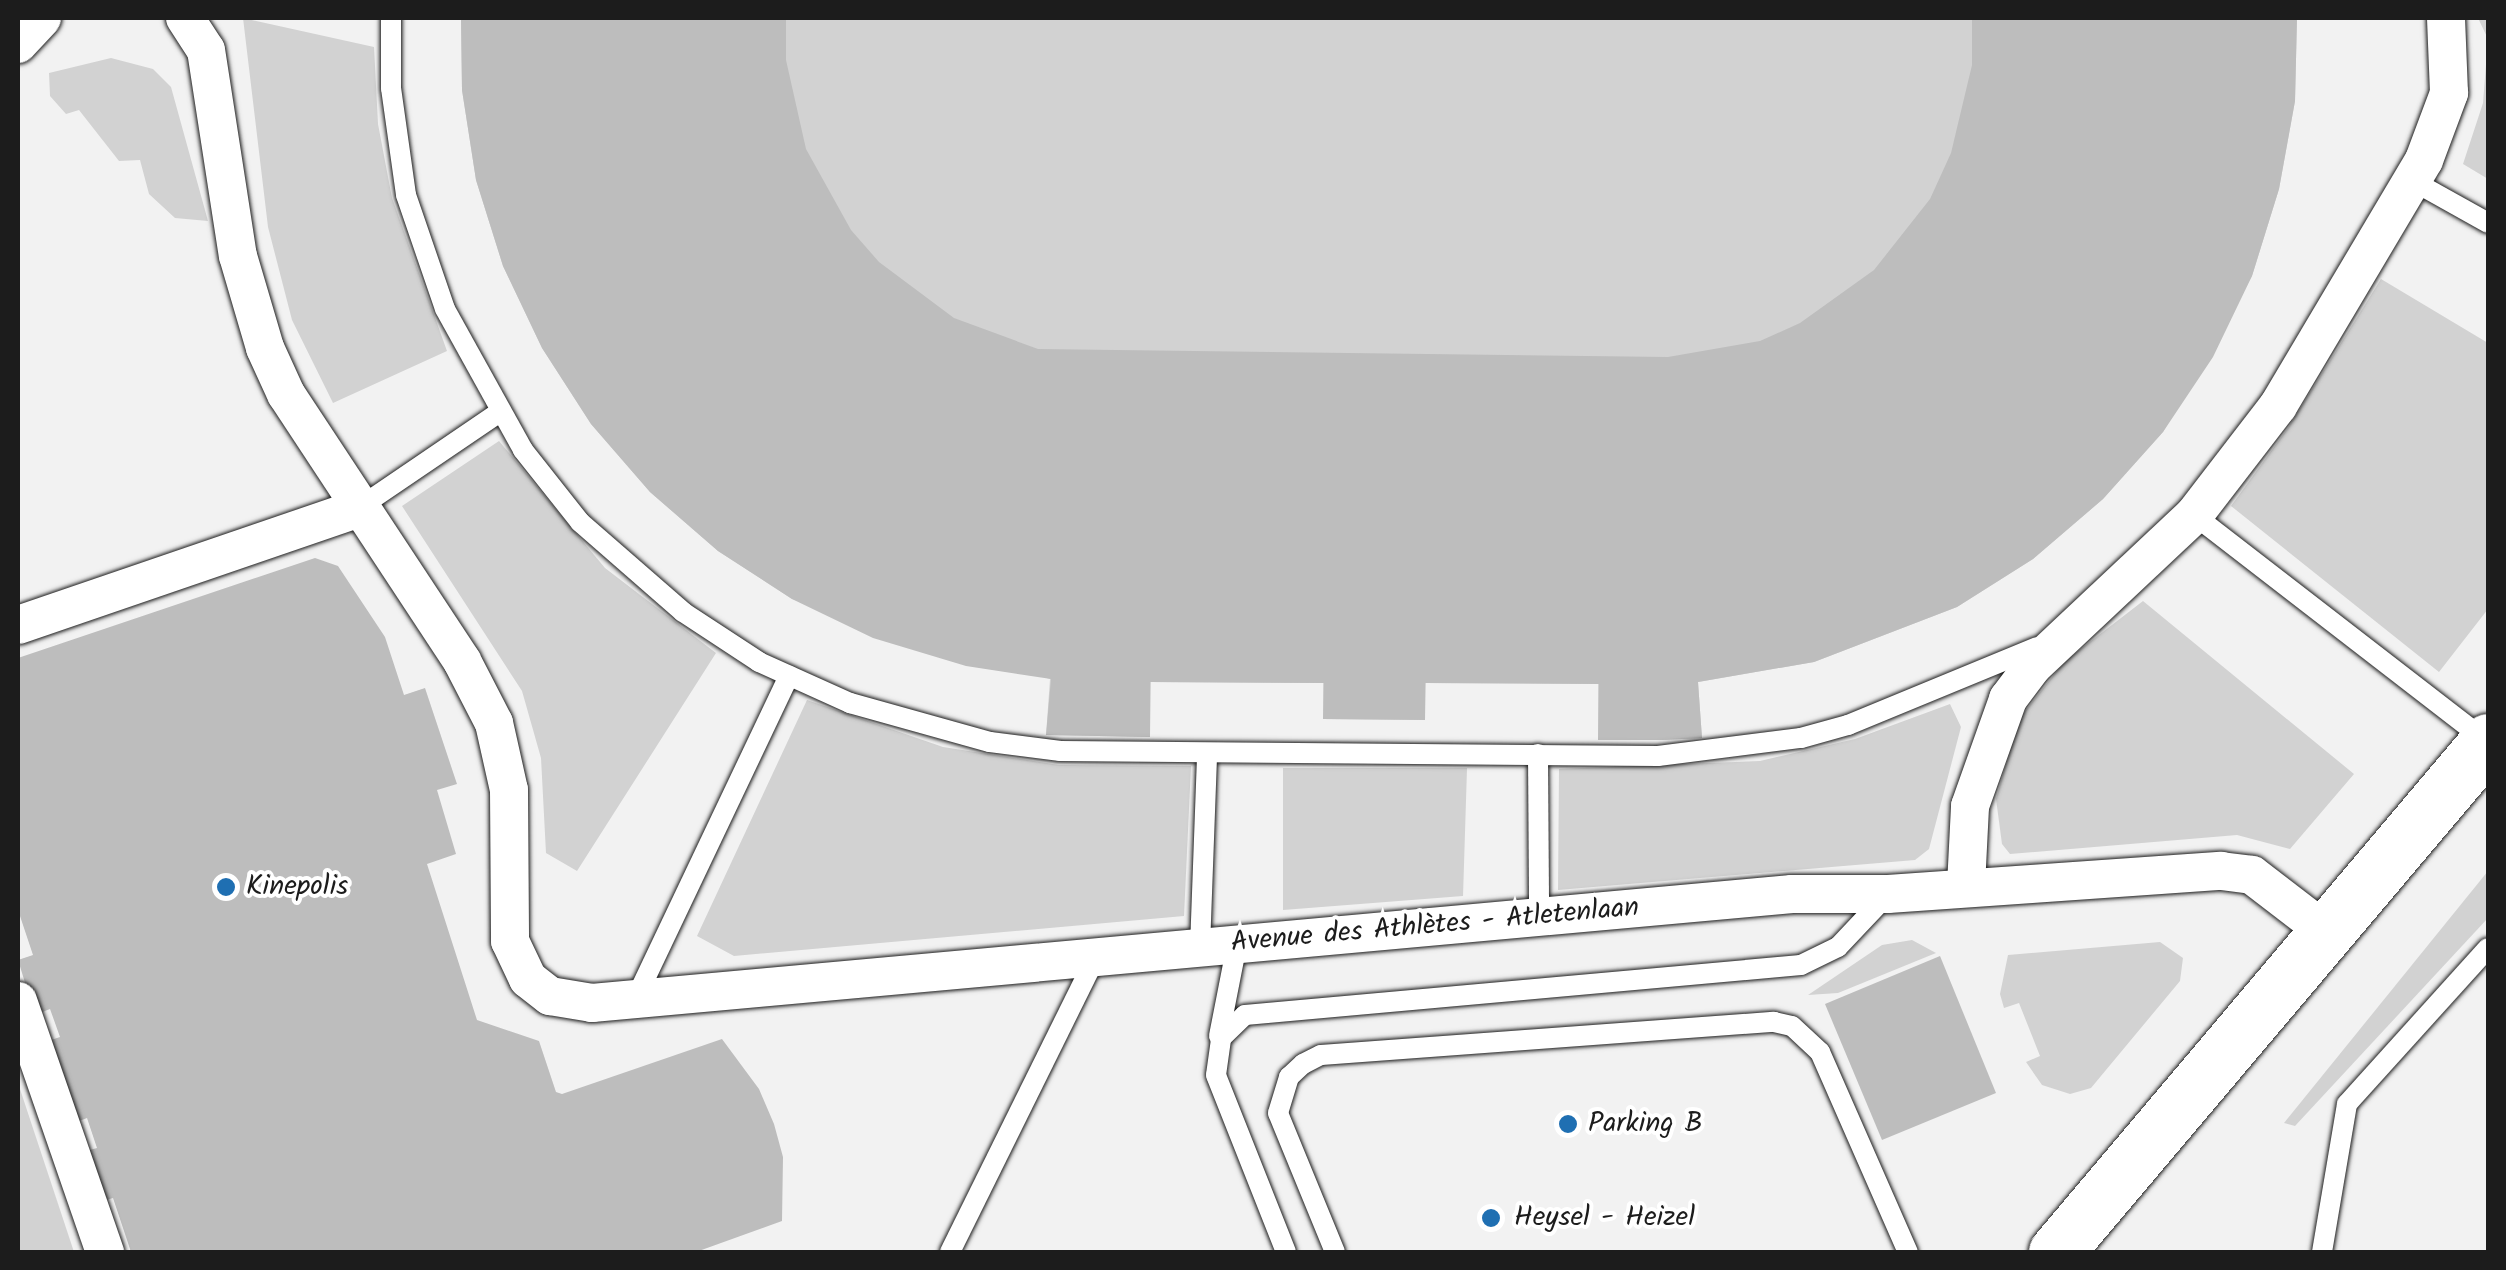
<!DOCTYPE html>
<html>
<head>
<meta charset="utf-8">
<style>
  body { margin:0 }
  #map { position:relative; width:2506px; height:1270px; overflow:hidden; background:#f2f2f2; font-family:Kalam,sans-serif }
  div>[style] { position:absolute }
  .green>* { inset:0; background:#d2d2d2 }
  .building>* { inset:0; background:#bdbdbd }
  .roads { filter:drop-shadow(0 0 2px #1c1c1c) drop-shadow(0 0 2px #1c1c1c) }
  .lane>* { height:20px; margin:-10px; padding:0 10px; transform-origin:10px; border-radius:10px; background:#fff }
  .street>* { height:38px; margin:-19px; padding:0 19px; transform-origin:19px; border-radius:19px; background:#fff }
  .secondary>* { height:55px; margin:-27.5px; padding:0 27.5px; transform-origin:27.5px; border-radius:27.5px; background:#fff }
  .dots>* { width:28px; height:28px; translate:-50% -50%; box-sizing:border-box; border:5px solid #fff; border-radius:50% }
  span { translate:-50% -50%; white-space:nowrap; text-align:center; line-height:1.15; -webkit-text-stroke:8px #fff; paint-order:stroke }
  .poi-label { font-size:28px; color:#1c1c1c }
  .left { translate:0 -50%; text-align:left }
  .street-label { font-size:28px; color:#1c1c1c }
  .frame { position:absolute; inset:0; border:20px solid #1c1c1c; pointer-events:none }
</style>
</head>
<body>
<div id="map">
  <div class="green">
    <i style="clip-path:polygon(243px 18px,374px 47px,378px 124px,392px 198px,447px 351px,333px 403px,292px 320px,268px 227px)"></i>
    <i style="clip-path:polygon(461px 18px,2297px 18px,2295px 101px,2279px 189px,2252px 276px,2163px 432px,2103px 499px,2033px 559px,1957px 607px,1814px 662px,1698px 682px,1702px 738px,1662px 740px,1598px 740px,1598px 684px,1426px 683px,1425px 720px,1323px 719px,1323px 683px,1151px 682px,1150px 737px,1046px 735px,1050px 679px,792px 599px,718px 551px,650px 492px,591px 424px,542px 348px,503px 266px,476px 180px,462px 90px)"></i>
    <i style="clip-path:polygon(2478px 18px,2488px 18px,2488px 179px,2463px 164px,2483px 103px,2488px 39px)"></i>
    <i style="clip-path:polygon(111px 58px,153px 69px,171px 87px,208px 221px,175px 218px,149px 194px,140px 160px,119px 161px,79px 110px,66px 114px,50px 96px,49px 73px)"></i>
    <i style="clip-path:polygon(2381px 279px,2488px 343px,2488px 609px,2439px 672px,2231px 506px,2288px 428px)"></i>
    <i style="clip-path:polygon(499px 441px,605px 568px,716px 653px,577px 871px,546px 853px,541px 758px,522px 691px,402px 506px)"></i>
    <i style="clip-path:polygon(2143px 601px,2354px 774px,2290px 849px,2237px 835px,2010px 854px,2002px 844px,1996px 799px,2019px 719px,2064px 662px)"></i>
    <i style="clip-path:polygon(807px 700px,943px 747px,1059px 765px,1191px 766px,1184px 916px,734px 956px,697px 936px)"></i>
    <i style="clip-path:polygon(1950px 704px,1961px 727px,1929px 849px,1915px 860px,1558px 890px,1559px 769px,1760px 761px,1855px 739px)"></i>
    <i style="clip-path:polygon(1283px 768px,1467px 768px,1463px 896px,1283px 910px)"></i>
    <i style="clip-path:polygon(2488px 871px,2488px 918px,2295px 1126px,2284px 1123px)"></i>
    <i style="clip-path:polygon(1912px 940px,1936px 953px,1838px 993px,1808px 995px,1882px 945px)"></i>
    <i style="clip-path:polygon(2160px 942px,2183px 958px,2180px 981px,2091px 1088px,2070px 1094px,2042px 1085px,2026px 1062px,2040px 1056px,2019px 1003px,2004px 1008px,2000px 994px,2008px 955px)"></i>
    <i style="clip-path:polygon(18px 1083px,74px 1252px,18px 1252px)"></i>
  </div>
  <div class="building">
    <i style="clip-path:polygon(461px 18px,786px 18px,786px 60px,806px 149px,851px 230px,879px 262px,954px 318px,1038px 349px,1668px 357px,1760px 341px,1800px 323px,1874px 270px,1930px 199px,1951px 153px,1972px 65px,1972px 18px,2297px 18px,2295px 101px,2279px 189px,2252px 276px,2213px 357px,2163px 432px,2103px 499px,2033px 559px,1957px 607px,1814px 662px,1698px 682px,1702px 738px,1662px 740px,1598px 740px,1599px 684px,1425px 683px,1425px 720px,1323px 719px,1324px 683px,1150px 682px,1150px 737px,1046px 735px,1051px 679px,966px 666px,873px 638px,792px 599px,718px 551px,650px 492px,591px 424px,542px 348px,503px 266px,476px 180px,462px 90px)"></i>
    <i style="clip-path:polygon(315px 558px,338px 566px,385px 637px,404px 695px,425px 688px,457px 784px,437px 790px,456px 854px,427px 864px,477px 1020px,539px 1041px,556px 1092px,562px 1094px,722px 1039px,759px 1089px,774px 1124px,783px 1157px,782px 1221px,696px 1252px,131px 1252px,113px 1198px,103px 1201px,86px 1151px,97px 1148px,87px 1118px,66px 1126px,39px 1044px,60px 1037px,50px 1009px,35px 1015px,18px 960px,33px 955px,18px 910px,18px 658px)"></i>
    <i style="clip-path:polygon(1940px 956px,1996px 1093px,1882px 1140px,1825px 1004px)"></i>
  </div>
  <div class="roads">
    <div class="lane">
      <i style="left:391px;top:18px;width:70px;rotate:90deg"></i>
      <i style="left:391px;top:88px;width:108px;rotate:82deg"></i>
      <i style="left:406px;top:195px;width:120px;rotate:71.1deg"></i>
      <i style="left:445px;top:309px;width:161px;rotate:61deg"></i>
      <i style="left:523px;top:450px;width:92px;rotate:51.6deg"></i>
      <i style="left:580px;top:522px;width:137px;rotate:41.1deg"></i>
      <i style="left:683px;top:612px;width:91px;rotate:33.3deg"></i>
      <i style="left:759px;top:662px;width:100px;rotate:24.3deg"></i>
      <i style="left:850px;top:703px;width:145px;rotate:15.6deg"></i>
      <i style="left:990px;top:742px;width:71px;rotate:7.3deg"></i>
      <i style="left:1060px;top:751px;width:598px;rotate:0.48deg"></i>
      <i style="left:1658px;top:756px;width:144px;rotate:-7.2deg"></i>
      <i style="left:1801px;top:738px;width:49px;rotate:-15.5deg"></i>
      <i style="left:1848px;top:725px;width:204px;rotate:-22.4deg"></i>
      <i style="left:2413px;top:181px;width:86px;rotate:29.2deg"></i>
      <i style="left:357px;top:509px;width:171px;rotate:-34.2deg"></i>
      <i style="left:2194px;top:515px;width:368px;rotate:37.7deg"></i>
      <i style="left:1538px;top:754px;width:163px;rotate:89.6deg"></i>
      <i style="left:1200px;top:948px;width:195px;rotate:-87.9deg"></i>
      <i style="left:635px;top:1000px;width:359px;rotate:-64.6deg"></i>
      <i style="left:1219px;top:1036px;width:94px;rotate:-78.9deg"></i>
      <i style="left:950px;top:1252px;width:329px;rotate:-63.7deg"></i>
      <i style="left:1286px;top:1252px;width:190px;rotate:-111.6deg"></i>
      <i style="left:1216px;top:1075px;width:37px;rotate:-82deg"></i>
      <i style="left:1221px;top:1038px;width:33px;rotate:-44deg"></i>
      <i style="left:1245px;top:1015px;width:558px;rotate:-5.14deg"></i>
      <i style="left:1801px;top:965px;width:41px;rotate:-25.9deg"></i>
      <i style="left:1838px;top:947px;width:71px;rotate:-46.7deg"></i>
      <i style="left:1335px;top:1252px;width:150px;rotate:-112.3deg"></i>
      <i style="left:1278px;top:1113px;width:38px;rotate:-73deg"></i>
      <i style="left:1289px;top:1077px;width:19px;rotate:-43deg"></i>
      <i style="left:1303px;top:1064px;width:20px;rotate:-27deg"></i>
      <i style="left:1321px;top:1055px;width:454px;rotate:-4.2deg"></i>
      <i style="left:1774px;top:1022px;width:18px;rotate:13deg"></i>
      <i style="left:1792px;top:1026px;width:38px;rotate:43deg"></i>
      <i style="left:1820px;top:1052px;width:219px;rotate:66.3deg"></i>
      <i style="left:2322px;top:1252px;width:150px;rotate:-80.4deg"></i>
      <i style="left:2347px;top:1104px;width:210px;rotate:-47.9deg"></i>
    </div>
    <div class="street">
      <i style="left:185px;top:18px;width:38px;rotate:57deg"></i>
      <i style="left:206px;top:50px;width:208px;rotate:81.2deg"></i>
      <i style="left:238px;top:256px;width:96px;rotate:73.6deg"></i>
      <i style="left:265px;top:348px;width:51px;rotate:65.5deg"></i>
      <i style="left:286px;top:394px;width:320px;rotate:56.6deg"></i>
      <i style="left:462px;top:661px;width:70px;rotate:62.7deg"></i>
      <i style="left:494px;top:723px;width:69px;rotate:77.4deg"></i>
      <i style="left:509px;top:790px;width:151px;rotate:89.6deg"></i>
      <i style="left:510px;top:941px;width:42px;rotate:64.7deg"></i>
      <i style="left:528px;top:979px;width:28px;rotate:38deg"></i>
      <i style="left:550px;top:996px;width:43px;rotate:9.5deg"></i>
      <i style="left:592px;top:1003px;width:1205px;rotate:-5.19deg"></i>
      <i style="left:1792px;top:894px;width:96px"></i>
      <i style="left:1888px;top:894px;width:334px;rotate:-4deg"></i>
      <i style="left:2221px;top:871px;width:31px;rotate:7deg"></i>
      <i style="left:2252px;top:875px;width:97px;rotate:37.5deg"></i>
      <i style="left:18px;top:44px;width:35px;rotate:-47deg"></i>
      <i style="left:18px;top:625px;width:358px;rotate:-18.9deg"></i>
      <i style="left:1966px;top:886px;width:80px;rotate:-87.1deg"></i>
      <i style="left:1970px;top:806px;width:114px;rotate:-70.4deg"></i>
      <i style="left:2008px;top:699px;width:40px;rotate:-53deg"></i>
      <i style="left:2032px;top:667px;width:222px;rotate:-43.2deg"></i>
      <i style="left:2194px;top:515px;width:138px;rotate:-52.4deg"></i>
      <i style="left:2278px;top:406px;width:286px;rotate:-59.3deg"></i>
      <i style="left:2424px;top:160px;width:72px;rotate:-69.5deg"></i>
      <i style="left:2449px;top:93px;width:75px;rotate:-92.3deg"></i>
      <i style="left:18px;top:1001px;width:266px;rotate:70.9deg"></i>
    </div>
    <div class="secondary">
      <i style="left:2056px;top:1252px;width:669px;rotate:-49.79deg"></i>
    </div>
  </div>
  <div class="dots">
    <i style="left:226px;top:887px;background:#1f6fb2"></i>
    <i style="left:1568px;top:1124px;background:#1f6fb2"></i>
    <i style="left:1491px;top:1218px;background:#1f6fb2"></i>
  </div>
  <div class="poi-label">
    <span class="left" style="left:246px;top:887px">Kinepolis</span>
    <span class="left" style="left:1588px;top:1124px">Parking B</span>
    <span class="left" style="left:1514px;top:1218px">Heysel - Heizel</span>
  </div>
  <div class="street-label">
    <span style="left:1435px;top:926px;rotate:-5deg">Avenue des Athlètes - Atletenlaan</span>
  </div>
  <div class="frame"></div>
</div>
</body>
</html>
